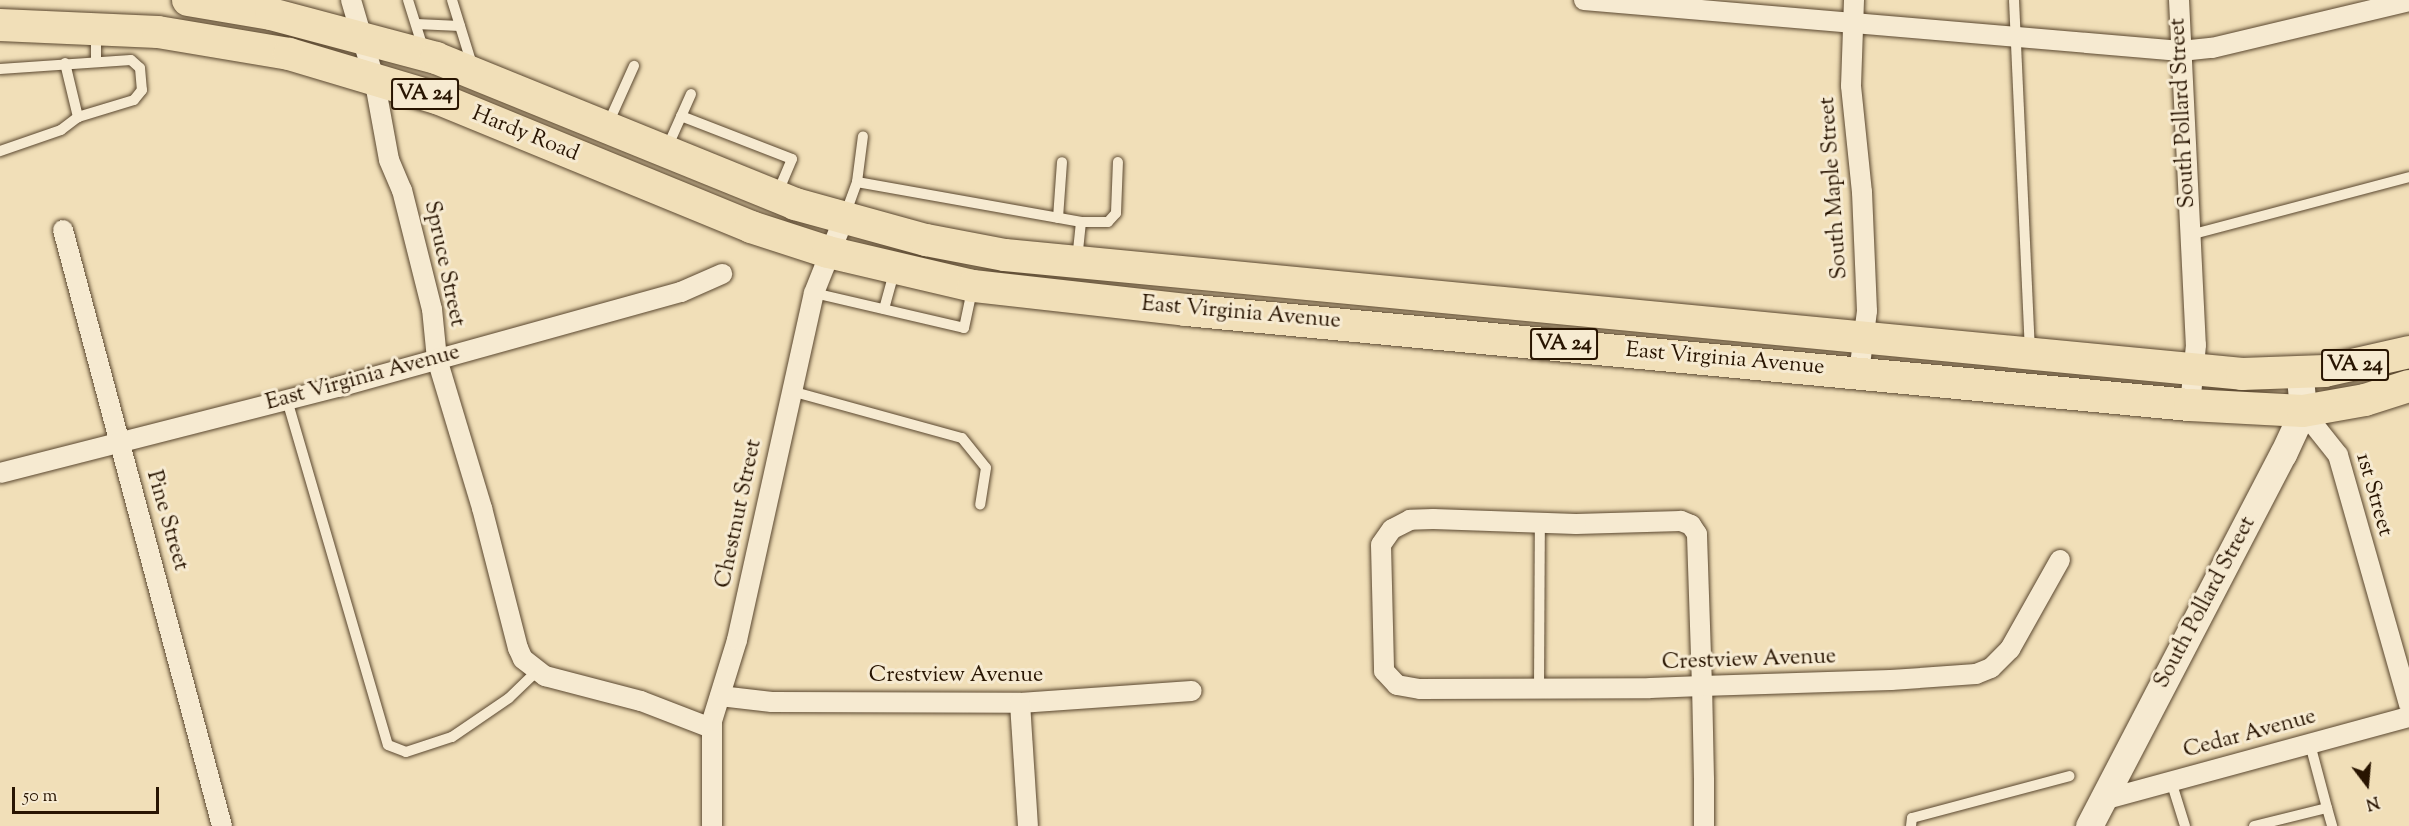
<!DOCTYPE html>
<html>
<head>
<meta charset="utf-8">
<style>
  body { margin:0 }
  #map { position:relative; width:2409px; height:826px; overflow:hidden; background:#f1dfb8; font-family:"Sorts Mill Goudy",serif }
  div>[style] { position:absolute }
  .roads { filter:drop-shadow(0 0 2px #5a472f) drop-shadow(0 0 2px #5a472f) }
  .lane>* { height:10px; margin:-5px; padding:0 5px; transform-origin:5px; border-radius:5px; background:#f6ead1 }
  .street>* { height:20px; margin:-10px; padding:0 10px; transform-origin:10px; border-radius:10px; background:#f6ead1 }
  .secondary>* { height:27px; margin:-13.5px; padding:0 13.5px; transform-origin:13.5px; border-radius:13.5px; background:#f6ead1 }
  .primary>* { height:32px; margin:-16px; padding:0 16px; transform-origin:16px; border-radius:16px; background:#f1dfb8 }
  span { translate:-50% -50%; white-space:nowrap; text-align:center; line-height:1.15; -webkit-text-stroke:6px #f6ead1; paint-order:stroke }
  .shield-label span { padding:2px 4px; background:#f6ead1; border:2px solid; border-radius:4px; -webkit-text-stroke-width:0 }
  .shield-label { font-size:21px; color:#281401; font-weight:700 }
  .street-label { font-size:22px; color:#281401 }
  .north { position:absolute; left:2337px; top:754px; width:60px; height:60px; -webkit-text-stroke:4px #f6ead1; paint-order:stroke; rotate:164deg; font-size:16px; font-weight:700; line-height:24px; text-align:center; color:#281401 }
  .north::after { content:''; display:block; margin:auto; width:21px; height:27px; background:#281401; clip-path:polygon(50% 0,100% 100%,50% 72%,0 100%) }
  .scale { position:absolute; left:12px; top:787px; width:147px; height:27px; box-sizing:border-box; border:3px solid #281401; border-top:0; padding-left:8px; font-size:18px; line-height:21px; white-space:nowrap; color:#281401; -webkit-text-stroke:4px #f6ead1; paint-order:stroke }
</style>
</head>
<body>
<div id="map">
  <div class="roads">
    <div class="lane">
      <i style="left:408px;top:0;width:53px;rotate:72.6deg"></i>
      <i style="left:452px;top:0;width:71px;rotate:72.8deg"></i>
      <i style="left:2014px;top:0;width:352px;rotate:87.4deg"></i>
      <i style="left:416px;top:24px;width:44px;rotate:2.6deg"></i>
      <i style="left:96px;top:31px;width:30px;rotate:90deg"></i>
      <i style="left:65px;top:63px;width:56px;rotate:76.5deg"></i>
      <i style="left:0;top:69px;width:131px;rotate:-3.9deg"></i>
      <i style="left:131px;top:60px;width:12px;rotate:42deg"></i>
      <i style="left:140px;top:68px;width:22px;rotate:85deg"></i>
      <i style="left:142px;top:90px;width:13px;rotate:129deg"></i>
      <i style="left:134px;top:100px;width:59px;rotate:163.1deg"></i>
      <i style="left:78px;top:117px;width:21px;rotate:143deg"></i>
      <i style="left:61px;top:130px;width:65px;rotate:161deg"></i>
      <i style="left:681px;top:116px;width:119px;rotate:21.2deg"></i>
      <i style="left:792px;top:159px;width:38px;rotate:113deg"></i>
      <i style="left:607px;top:126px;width:66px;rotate:-65.8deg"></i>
      <i style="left:667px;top:148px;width:59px;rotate:-66deg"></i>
      <i style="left:857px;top:182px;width:46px;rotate:-82.6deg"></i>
      <i style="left:845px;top:215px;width:35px;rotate:-70deg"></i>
      <i style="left:857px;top:182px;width:228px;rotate:10.1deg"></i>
      <i style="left:1081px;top:222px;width:36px;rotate:96deg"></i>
      <i style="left:1058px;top:218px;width:56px;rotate:-85.9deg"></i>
      <i style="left:1081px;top:222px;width:27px"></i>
      <i style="left:1108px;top:222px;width:12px;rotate:-48deg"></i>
      <i style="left:1116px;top:213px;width:51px;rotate:-87.8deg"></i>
      <i style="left:2190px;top:235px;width:227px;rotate:-14.8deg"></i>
      <i style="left:814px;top:293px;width:154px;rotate:13.1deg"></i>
      <i style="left:964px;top:328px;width:40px;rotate:-78deg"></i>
      <i style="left:884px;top:309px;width:41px;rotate:-74.6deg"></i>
      <i style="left:791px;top:391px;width:177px;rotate:15.4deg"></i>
      <i style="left:962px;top:438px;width:38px;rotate:51deg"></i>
      <i style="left:986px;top:468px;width:37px;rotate:99deg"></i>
      <i style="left:287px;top:400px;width:359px;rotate:73.7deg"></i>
      <i style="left:388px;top:745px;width:19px;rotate:21deg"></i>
      <i style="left:406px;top:752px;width:48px;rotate:-18.1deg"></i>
      <i style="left:452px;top:737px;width:69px;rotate:-34.4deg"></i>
      <i style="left:509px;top:698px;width:37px;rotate:-44deg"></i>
      <i style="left:1539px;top:690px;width:167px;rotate:-89.7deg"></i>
      <i style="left:2310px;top:744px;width:66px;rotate:75.1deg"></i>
      <i style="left:2171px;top:781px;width:47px;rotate:72.7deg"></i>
      <i style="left:1911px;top:826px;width:8px;rotate:-83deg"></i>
      <i style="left:1912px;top:818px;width:163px;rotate:-14.9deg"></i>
      <i style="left:2254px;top:826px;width:75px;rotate:-13.9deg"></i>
      <i style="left:2327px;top:808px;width:19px;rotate:74deg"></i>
    </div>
    <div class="street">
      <i style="left:351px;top:0;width:81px;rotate:73.6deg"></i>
      <i style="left:374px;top:78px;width:83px;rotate:79.6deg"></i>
      <i style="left:389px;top:160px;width:33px;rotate:67deg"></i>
      <i style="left:402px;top:190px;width:123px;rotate:75.9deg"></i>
      <i style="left:432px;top:309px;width:50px;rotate:84.3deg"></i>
      <i style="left:437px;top:359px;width:156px;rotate:73.2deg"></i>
      <i style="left:482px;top:508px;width:145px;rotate:75.6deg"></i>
      <i style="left:518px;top:648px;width:12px;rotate:66deg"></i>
      <i style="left:523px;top:659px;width:28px;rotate:38deg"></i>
      <i style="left:545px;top:676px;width:99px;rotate:14.6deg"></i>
      <i style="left:641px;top:701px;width:75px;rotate:21.1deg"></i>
      <i style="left:1584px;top:0;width:599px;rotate:4.88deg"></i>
      <i style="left:2181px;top:51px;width:31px;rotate:-6deg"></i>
      <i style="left:2212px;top:48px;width:203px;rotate:-13.4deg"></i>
      <i style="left:1854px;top:0;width:86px;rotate:92deg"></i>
      <i style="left:1851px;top:86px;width:107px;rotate:84.1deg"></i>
      <i style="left:1862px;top:192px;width:119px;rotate:87.6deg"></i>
      <i style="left:1867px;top:311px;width:63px;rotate:97.4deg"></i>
      <i style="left:2179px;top:0;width:345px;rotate:87.2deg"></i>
      <i style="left:2196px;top:345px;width:60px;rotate:95.7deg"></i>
      <i style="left:63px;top:230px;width:617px;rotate:75.06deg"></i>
      <i style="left:2303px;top:411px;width:56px;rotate:51.5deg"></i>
      <i style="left:2338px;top:455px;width:260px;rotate:74.1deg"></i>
      <i style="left:0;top:473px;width:349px;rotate:-14.3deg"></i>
      <i style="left:338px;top:387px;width:356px;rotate:-15.5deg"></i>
      <i style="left:681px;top:292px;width:45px;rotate:-23.7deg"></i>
      <i style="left:720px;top:696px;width:52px;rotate:6.6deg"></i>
      <i style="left:772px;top:702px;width:248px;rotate:0.2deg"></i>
      <i style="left:1020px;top:703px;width:172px;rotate:-4deg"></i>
      <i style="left:1020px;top:703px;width:123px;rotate:86.3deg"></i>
      <i style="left:2103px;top:800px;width:317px;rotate:-15.2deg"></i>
      <i style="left:712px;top:826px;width:105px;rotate:-90deg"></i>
      <i style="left:712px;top:721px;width:85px;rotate:-72.8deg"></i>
      <i style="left:737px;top:640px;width:355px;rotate:-77.5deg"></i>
      <i style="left:814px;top:293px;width:81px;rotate:-68.2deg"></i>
      <i style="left:1704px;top:826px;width:47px;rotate:-90deg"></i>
      <i style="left:1704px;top:779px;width:93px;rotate:-91.2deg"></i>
      <i style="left:1702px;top:686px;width:152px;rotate:-91.9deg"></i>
      <i style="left:1697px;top:534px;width:11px;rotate:-124deg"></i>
      <i style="left:1691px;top:525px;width:11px;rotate:-158deg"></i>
      <i style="left:1681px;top:521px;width:105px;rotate:178.4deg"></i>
      <i style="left:1576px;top:524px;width:143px;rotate:-178deg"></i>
      <i style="left:1433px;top:519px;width:23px;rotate:178deg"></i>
      <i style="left:1410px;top:520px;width:20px;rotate:153deg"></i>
      <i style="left:1392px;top:529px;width:19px;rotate:125deg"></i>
      <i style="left:1381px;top:545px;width:126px;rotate:88.6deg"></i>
      <i style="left:1384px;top:671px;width:19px;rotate:47deg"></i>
      <i style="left:1397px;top:685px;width:23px;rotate:10deg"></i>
      <i style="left:1420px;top:689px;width:230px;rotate:-0.2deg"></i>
      <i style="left:1650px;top:688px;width:52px;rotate:-2.2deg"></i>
      <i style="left:1702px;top:686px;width:189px;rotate:-1.8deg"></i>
      <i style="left:1891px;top:680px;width:85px;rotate:-4deg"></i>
      <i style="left:1976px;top:674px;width:16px;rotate:-22deg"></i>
      <i style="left:1991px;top:668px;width:27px;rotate:-45deg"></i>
      <i style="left:2010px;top:649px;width:102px;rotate:-60.7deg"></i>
    </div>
    <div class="secondary">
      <i style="left:2089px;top:826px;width:420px;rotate:-62.5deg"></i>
      <i style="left:2283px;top:454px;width:47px;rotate:-65.1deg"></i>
      <i style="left:2303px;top:411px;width:37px;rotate:-95deg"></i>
    </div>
    <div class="primary">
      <i style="left:188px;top:0;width:84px;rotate:9.6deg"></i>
      <i style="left:271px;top:14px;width:171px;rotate:14.9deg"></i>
      <i style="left:436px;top:58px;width:388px;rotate:22.1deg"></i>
      <i style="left:795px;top:204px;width:136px;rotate:15.4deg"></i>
      <i style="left:926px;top:240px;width:80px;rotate:10.8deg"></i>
      <i style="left:1005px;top:255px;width:1243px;rotate:5.49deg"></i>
      <i style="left:2242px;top:374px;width:83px;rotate:-2.1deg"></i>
      <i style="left:2325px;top:371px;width:86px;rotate:-12.7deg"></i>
      <i style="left:0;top:25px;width:158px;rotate:2.5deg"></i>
      <i style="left:158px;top:32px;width:133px;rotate:9.5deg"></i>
      <i style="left:289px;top:54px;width:154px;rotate:16.6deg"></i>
      <i style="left:437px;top:98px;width:339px;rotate:22.3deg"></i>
      <i style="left:751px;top:227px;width:81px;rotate:18deg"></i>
      <i style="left:828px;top:252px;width:149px;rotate:13.2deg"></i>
      <i style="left:973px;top:286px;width:214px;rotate:6.4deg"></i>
      <i style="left:1186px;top:310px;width:1008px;rotate:5.41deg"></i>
      <i style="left:2190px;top:405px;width:113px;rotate:3deg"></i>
      <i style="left:2303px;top:411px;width:63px;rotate:-10.1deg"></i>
      <i style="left:2365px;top:400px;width:46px;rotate:-17.7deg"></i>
    </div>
  </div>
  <div class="shield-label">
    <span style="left:425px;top:94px">VA 24</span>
    <span style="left:1564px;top:344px">VA 24</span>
    <span style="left:2355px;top:365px">VA 24</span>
  </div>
  <div class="street-label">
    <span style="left:2184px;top:113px;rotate:-93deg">South Pollard Street</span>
    <span style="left:525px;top:135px;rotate:22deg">Hardy Road</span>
    <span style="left:1835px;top:188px;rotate:-94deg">South Maple Street</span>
    <span style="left:443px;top:264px;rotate:78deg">Spruce Street</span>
    <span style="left:1241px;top:314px;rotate:5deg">East Virginia Avenue</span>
    <span style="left:1725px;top:360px;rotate:5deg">East Virginia Avenue</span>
    <span style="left:363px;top:379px;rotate:-15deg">East Virginia Avenue</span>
    <span style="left:2373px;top:495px;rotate:74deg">1st Street</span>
    <span style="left:740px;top:514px;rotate:-78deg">Chestnut Street</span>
    <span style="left:166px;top:521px;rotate:74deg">Pine Street</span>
    <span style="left:2206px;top:603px;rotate:-62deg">South Pollard Street</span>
    <span style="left:1749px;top:661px;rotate:-2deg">Crestview Avenue</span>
    <span style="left:956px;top:677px">Crestview Avenue</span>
    <span style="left:2250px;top:735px;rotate:-15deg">Cedar Avenue</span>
  </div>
  <div class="north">N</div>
  <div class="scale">50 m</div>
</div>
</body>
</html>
